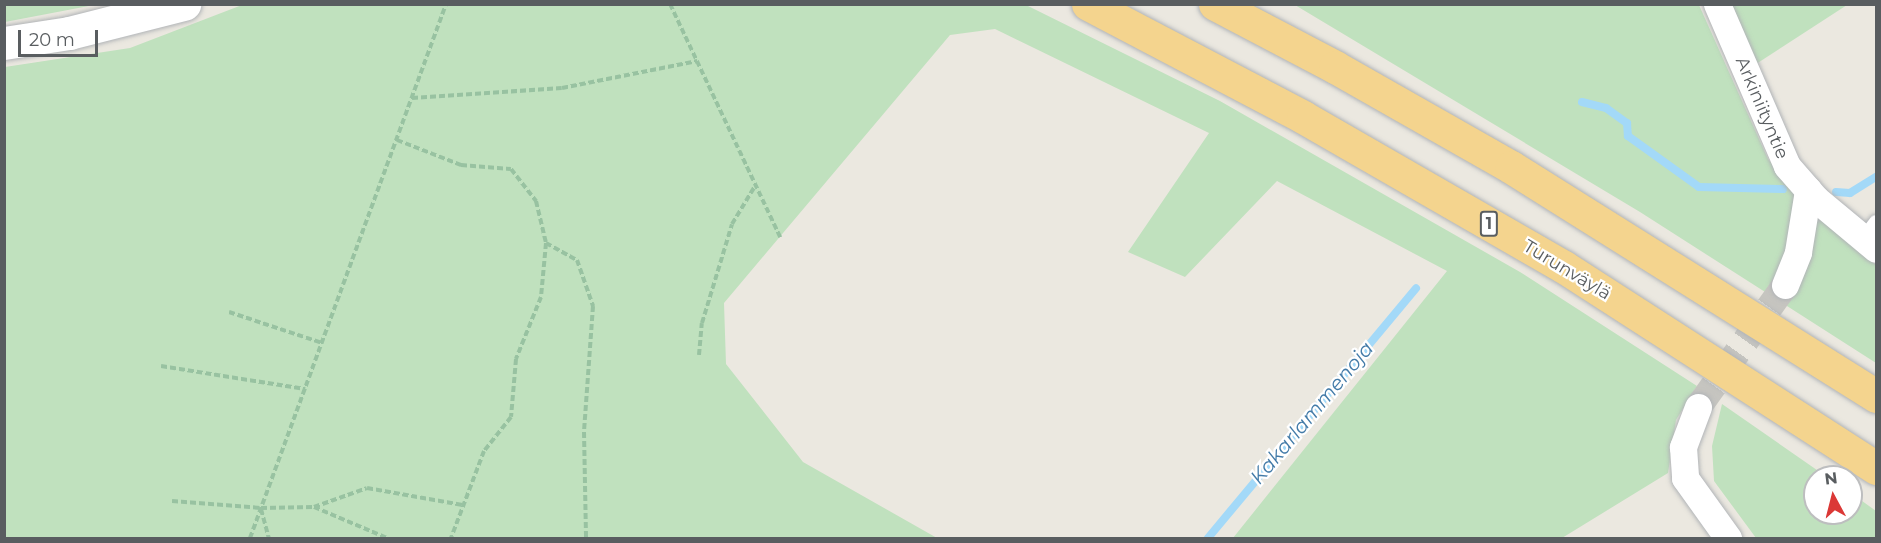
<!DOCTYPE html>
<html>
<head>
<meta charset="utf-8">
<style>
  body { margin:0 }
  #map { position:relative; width:1881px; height:543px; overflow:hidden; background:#ebe8e0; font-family:Montserrat,sans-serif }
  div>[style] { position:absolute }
  .green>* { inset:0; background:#c0e1be }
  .stream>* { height:8px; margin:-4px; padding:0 4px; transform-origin:4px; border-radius:4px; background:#a3d9f8 }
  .street-tunnel>* { height:27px; margin-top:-13.5px; transform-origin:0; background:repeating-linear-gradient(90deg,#c6c5c0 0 27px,transparent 0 41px) }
  .path>* { height:4px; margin-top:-2px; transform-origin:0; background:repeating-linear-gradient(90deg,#98c2a1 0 6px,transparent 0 9px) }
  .roads { filter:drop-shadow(0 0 2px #b1b4b7) drop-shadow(0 0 2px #b1b4b7) }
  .lane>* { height:14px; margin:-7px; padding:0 7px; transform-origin:7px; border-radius:7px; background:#fff }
  .street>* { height:27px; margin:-13.5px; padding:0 13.5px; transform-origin:13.5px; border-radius:13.5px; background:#fff }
  .secondary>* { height:33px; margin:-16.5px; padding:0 16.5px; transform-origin:16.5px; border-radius:16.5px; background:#fff }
  .highway>* { height:33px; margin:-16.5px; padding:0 16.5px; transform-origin:16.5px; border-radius:16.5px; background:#f4d48e }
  span { translate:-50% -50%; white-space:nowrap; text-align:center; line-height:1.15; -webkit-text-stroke:4.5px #fff; paint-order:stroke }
  .shield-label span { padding:2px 4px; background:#fff; border:2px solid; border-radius:4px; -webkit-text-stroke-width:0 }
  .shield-label { font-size:16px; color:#595d60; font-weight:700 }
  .street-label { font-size:18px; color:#595d60 }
  .water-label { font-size:20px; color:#437ba8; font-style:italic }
  .frame { position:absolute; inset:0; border:6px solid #595d60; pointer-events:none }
  .north { position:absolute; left:1803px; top:465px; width:60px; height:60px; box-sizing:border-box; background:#fff; border:2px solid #bdbebf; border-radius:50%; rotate:353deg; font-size:16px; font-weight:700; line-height:24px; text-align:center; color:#595d60 }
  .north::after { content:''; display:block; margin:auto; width:21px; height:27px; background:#db3836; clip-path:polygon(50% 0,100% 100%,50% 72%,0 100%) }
  .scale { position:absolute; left:18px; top:30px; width:80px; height:27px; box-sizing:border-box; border:3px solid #595d60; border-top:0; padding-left:8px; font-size:18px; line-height:21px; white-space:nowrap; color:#595d60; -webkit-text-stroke:4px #fff; paint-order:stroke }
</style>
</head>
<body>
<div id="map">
  <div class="green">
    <i style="clip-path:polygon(5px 4px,94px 4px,94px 5px,5px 22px)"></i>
    <i style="clip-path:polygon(242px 5px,1026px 5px,1220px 101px,1520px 272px,1697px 386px,1676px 420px,1668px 473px,1562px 538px,1233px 538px,1447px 271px,1277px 181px,1185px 277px,1128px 252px,1209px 133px,995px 29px,950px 35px,724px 303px,726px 364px,803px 462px,937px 538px,5px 538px,5px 67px,130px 48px)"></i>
    <i style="clip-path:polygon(1295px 5px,1699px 5px,1768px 159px,1811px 211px,1876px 265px,1876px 363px,1640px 212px)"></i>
    <i style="clip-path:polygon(1724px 5px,1847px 5px,1753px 66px)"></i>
    <i style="clip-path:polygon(1722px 404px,1827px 477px,1815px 477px,1815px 513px,1851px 513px,1851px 493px,1876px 511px,1876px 538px,1756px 538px,1714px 481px,1712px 446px)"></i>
  </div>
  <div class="stream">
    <i style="left:1582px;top:102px;width:25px;rotate:14deg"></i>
    <i style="left:1606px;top:108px;width:26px;rotate:36deg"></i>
    <i style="left:1627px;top:123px;width:13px;rotate:86deg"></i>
    <i style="left:1628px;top:136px;width:87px;rotate:35.7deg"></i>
    <i style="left:1699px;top:187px;width:84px;rotate:1.4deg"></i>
    <i style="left:1836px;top:192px;width:14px;rotate:4deg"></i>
    <i style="left:1850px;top:193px;width:31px;rotate:-32deg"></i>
    <i style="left:1208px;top:538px;width:325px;rotate:-50.2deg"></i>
  </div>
  <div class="street-tunnel">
    <i style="left:1698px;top:407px;width:150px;rotate:-54.5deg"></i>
  </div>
  <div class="path">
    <i style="left:670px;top:4px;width:258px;rotate:64.7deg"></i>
    <i style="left:412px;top:98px;width:150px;rotate:-3.8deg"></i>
    <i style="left:562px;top:88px;width:138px;rotate:-11.3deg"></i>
    <i style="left:397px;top:140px;width:69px;rotate:21.3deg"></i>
    <i style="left:461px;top:165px;width:50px;rotate:4.6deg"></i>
    <i style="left:511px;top:169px;width:41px;rotate:52deg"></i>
    <i style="left:536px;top:201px;width:43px;rotate:76.6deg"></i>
    <i style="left:546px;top:243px;width:54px;rotate:95.3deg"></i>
    <i style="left:541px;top:297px;width:67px;rotate:112deg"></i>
    <i style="left:516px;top:359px;width:58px;rotate:94.9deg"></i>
    <i style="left:511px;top:417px;width:43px;rotate:128.5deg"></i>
    <i style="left:484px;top:451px;width:93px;rotate:110.8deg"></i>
    <i style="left:546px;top:243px;width:35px;rotate:29deg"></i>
    <i style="left:577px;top:260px;width:49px;rotate:70.8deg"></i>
    <i style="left:593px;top:306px;width:126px;rotate:94.1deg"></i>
    <i style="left:584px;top:432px;width:106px;rotate:88.9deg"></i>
    <i style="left:229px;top:312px;width:98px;rotate:18.4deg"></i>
    <i style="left:699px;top:355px;width:32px;rotate:-85deg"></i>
    <i style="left:702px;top:323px;width:103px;rotate:-73.1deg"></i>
    <i style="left:732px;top:224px;width:44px;rotate:-58.8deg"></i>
    <i style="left:161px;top:366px;width:146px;rotate:9.1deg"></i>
    <i style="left:172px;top:501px;width:89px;rotate:4.5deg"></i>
    <i style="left:261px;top:508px;width:53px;rotate:-1.1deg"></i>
    <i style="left:314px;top:507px;width:79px;rotate:23deg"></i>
    <i style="left:314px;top:507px;width:56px;rotate:-19.7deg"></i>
    <i style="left:367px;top:488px;width:97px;rotate:10.1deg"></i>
    <i style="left:261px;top:509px;width:30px;rotate:75deg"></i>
    <i style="left:250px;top:538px;width:569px;rotate:-69.84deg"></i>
  </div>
  <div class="roads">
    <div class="lane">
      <i style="left:1864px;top:238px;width:20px;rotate:-53deg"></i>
    </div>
    <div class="street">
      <i style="left:1717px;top:4px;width:176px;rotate:66.6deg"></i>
      <i style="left:1787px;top:166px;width:44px;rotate:48.7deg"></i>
      <i style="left:1816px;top:199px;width:78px;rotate:39.8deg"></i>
      <i style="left:1785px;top:285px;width:35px;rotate:-68deg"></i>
      <i style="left:1798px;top:252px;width:63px;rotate:-80.8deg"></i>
      <i style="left:1698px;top:407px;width:43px;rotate:110.6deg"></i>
      <i style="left:1683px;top:447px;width:31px;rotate:86deg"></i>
      <i style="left:1685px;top:478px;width:74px;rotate:54.4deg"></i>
    </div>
    <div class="secondary">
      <i style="left:4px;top:43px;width:66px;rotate:-8.7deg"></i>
      <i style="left:69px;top:33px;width:119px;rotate:-14.2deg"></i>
    </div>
    <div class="highway">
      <i style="left:1088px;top:4px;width:243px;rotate:27.7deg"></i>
      <i style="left:1303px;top:117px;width:301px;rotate:29.9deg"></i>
      <i style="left:1564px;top:267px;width:371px;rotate:32.8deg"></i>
      <i style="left:1215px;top:4px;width:136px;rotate:27.7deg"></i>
      <i style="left:1335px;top:67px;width:202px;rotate:29.6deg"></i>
      <i style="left:1511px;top:167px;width:431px;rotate:32.1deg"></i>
    </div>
  </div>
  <div class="shield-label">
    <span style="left:1489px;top:224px">1</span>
  </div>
  <div class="street-label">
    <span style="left:1762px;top:108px;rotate:67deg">Arkiniityntie</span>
    <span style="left:1567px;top:270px;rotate:31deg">Turunväylä</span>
  </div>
  <div class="water-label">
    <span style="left:1312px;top:413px;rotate:-50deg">Kakarlammenoja</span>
  </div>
  <div class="frame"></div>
  <div class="north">N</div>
  <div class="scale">20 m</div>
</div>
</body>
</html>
